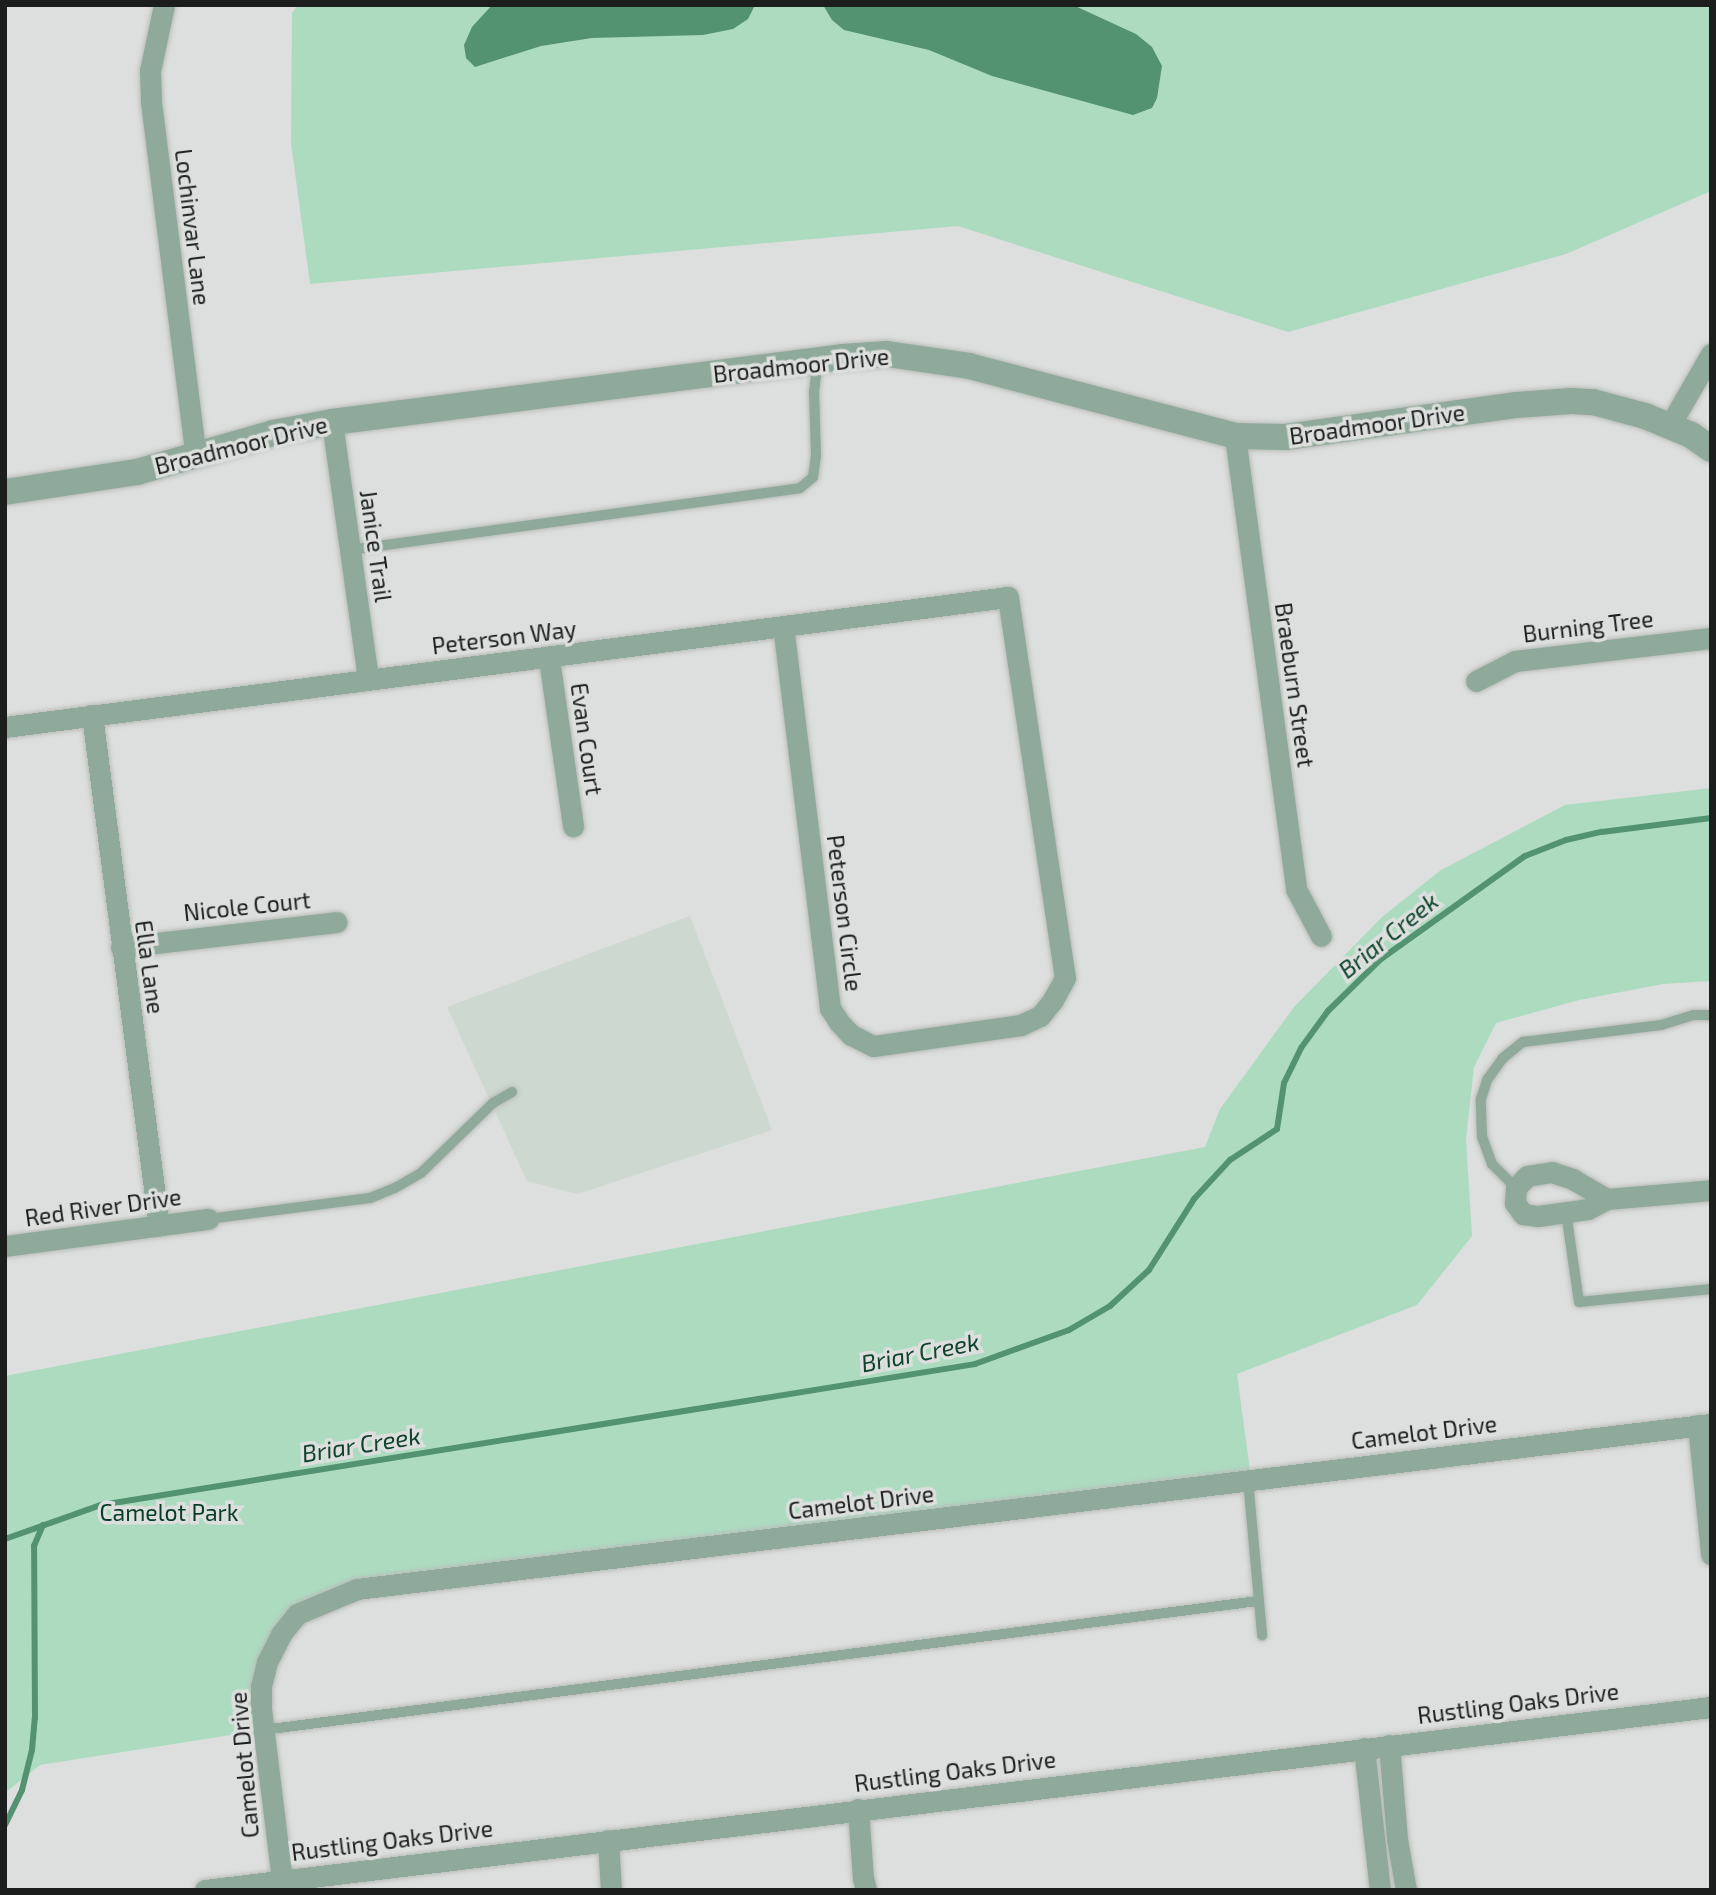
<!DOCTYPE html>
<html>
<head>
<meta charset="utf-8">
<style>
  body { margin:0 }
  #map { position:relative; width:1716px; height:1895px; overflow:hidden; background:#dcdfdd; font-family:"Exo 2",sans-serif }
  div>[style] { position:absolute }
  .built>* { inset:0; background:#cdd8d1 }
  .green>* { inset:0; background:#addbc0 }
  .water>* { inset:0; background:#539371 }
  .stream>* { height:6px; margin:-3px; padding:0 3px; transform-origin:3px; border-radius:3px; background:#539371 }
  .roads { filter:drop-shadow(0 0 2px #b9bcba) drop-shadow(0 0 2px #b9bcba) }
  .service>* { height:10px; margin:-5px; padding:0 5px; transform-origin:5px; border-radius:5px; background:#8faa9a }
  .minor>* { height:21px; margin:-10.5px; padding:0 10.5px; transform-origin:10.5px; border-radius:10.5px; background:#8faa9a }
  .tertiary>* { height:26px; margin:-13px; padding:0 13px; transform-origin:13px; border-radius:13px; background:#8faa9a }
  span { translate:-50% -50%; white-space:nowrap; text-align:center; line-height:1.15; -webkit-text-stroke:7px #dcdfdd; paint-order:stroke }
  .street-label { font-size:23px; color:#1c1e1d }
  .park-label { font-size:23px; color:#063d26 }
  .water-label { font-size:24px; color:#0f432c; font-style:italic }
  .frame { position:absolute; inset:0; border:7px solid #1c1e1d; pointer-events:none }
</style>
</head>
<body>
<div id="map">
  <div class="built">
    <i style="clip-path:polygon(690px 916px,772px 1130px,577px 1194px,527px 1181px,447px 1007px)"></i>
  </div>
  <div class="green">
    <i style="clip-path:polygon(298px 5px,1711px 5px,1711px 191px,1566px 254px,1288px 332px,958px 226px,310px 284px,291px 143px,292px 13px)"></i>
    <i style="clip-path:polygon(1711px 788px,1711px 981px,1663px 984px,1579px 1000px,1496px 1023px,1474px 1067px,1466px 1139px,1472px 1236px,1417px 1305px,1237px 1374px,1251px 1478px,357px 1589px,281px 1634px,263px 1730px,40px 1765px,5px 1793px,5px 1376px,1205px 1147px,1220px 1109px,1294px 1007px,1382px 917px,1441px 870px,1565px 805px)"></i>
  </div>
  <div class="water">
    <i style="clip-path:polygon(492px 5px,755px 5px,748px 19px,733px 29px,703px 35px,592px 38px,541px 46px,475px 67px,466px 58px,464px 45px,472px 27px)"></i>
    <i style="clip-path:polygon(823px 5px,1073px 5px,1136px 34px,1152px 47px,1162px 66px,1157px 98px,1152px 108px,1133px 115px,992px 76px,929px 50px,844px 30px,832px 20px)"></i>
  </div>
  <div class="stream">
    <i style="left:5px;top:1539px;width:102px;rotate:-19.5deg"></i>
    <i style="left:101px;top:1505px;width:885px;rotate:-9.16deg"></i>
    <i style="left:975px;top:1364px;width:100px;rotate:-19.9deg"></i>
    <i style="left:1069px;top:1330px;width:48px;rotate:-30.3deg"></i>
    <i style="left:1110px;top:1306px;width:53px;rotate:-42.7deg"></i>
    <i style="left:1149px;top:1270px;width:84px;rotate:-57.6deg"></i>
    <i style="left:1194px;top:1199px;width:53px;rotate:-47.3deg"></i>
    <i style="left:1230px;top:1160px;width:56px;rotate:-33.4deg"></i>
    <i style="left:1277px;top:1129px;width:47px;rotate:-81.3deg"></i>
    <i style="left:1284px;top:1083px;width:39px;rotate:-64deg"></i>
    <i style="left:1301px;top:1048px;width:46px;rotate:-53.9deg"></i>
    <i style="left:1328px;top:1011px;width:74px;rotate:-44.5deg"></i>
    <i style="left:1381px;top:959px;width:177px;rotate:-35.6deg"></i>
    <i style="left:1525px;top:856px;width:44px;rotate:-21.3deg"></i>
    <i style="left:1566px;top:840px;width:37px;rotate:-13deg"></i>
    <i style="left:1602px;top:832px;width:110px;rotate:-7.3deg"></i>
    <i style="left:5px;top:1825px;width:39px;rotate:-64deg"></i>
    <i style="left:22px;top:1790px;width:41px;rotate:-76deg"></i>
    <i style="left:32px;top:1750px;width:32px;rotate:-85deg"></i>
    <i style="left:35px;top:1718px;width:172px;rotate:-90.3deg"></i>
    <i style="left:34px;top:1546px;width:23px;rotate:-67deg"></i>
  </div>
  <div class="roads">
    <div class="service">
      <i style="left:349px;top:550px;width:455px;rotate:-7.8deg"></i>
      <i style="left:800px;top:488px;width:17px;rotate:-40deg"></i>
      <i style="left:813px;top:477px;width:22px;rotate:-82deg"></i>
      <i style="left:816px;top:455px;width:63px;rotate:-91.8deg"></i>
      <i style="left:814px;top:392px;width:32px;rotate:-83deg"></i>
      <i style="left:1516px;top:1188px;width:34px;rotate:-135deg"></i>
      <i style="left:1492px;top:1164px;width:29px;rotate:-110deg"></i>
      <i style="left:1482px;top:1137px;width:38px;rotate:-92deg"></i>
      <i style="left:1481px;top:1099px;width:20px;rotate:-72deg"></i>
      <i style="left:1487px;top:1080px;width:27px;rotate:-54deg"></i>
      <i style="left:1503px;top:1058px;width:26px;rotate:-39deg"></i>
      <i style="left:1523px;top:1042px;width:139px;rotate:-7deg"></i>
      <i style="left:1661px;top:1025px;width:34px;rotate:-17deg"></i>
      <i style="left:1694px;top:1015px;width:17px"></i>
      <i style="left:1566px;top:1212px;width:91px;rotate:81.8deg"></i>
      <i style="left:1579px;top:1302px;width:133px;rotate:-5.6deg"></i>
      <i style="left:208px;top:1219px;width:163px;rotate:-7.4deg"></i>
      <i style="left:370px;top:1198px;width:27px;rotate:-22deg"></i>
      <i style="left:395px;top:1188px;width:30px;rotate:-30deg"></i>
      <i style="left:421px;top:1173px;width:100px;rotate:-44.2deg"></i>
      <i style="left:493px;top:1103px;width:22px;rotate:-30deg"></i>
      <i style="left:1248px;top:1480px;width:156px;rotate:84.8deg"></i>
      <i style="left:263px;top:1730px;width:1003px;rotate:-7.39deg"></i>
    </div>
    <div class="minor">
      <i style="left:164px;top:5px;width:67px;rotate:102deg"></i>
      <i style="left:150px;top:71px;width:31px;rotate:88deg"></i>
      <i style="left:151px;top:102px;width:357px;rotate:82.8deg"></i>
      <i style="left:332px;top:422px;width:260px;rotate:82deg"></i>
      <i style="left:1670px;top:425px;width:82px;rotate:-60deg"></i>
      <i style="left:1235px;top:436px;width:457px;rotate:82.3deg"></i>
      <i style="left:1296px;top:889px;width:53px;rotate:62deg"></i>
      <i style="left:549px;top:659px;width:169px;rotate:81.8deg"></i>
      <i style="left:1476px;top:681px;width:44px;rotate:-27.1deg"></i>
      <i style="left:1515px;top:661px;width:197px;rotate:-6.7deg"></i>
      <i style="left:92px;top:715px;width:515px;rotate:82.53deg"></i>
      <i style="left:5px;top:727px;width:1011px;rotate:-7.39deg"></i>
      <i style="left:1008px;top:597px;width:385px;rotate:81.5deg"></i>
      <i style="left:1065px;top:978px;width:25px;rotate:119deg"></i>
      <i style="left:1053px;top:1000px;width:21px;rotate:129deg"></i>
      <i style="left:1040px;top:1016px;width:21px;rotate:155deg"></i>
      <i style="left:1021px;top:1025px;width:149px;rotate:171.9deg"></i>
      <i style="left:873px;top:1046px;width:25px;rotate:-153deg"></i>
      <i style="left:851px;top:1035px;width:18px;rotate:-133deg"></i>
      <i style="left:839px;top:1022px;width:17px;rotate:-123deg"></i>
      <i style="left:830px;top:1008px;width:384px;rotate:-97deg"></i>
      <i style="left:121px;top:947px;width:217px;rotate:-6.6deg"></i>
      <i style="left:1607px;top:1199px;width:39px;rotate:-150deg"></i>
      <i style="left:1573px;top:1179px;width:22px;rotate:-162deg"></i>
      <i style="left:1552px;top:1172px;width:25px;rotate:171deg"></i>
      <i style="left:1527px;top:1176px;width:16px;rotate:133deg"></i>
      <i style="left:1516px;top:1188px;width:15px;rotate:94deg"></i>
      <i style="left:1515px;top:1203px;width:14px;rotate:54deg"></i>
      <i style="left:1523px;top:1214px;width:15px;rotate:8deg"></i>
      <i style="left:1538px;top:1216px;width:50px;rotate:-8deg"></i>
      <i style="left:1588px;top:1209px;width:21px;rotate:-28deg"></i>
      <i style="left:1607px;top:1199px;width:104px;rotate:-4.9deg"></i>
      <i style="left:5px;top:1246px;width:205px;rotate:-7.6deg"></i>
      <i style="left:1698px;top:1425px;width:130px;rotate:84.2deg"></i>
      <i style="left:1389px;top:1745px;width:94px;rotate:85.1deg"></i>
      <i style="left:1397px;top:1839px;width:52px;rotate:80deg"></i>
      <i style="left:1364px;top:1748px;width:143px;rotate:83.6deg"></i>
      <i style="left:858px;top:1809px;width:69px;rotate:85.9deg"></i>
      <i style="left:863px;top:1878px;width:12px;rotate:76deg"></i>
      <i style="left:608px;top:1840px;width:50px;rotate:86.6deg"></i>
      <i style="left:282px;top:1880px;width:171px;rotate:-97deg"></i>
      <i style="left:261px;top:1710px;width:24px;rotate:-90deg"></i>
      <i style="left:261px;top:1686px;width:25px;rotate:-76deg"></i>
      <i style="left:267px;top:1662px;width:31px;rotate:-63deg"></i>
      <i style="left:281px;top:1634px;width:26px;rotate:-51deg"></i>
      <i style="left:297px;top:1614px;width:65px;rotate:-22.6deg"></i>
      <i style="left:357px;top:1589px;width:1364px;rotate:-6.95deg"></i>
      <i style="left:205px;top:1890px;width:1517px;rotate:-6.93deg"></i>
    </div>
    <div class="tertiary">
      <i style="left:5px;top:492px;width:134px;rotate:-8.6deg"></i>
      <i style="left:137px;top:472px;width:141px;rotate:-16deg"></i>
      <i style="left:273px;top:433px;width:60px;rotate:-10.6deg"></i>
      <i style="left:332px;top:422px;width:515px;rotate:-7.25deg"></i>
      <i style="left:843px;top:357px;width:44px;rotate:-3.9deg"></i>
      <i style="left:887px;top:354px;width:83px;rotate:8.3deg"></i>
      <i style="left:969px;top:366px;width:275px;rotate:14.7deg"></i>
      <i style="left:1235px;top:436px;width:51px;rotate:1.1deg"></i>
      <i style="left:1286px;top:437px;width:233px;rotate:-7.9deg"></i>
      <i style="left:1517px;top:405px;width:54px;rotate:-4.2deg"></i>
      <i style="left:1571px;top:401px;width:22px;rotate:3deg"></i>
      <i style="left:1593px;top:402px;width:54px;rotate:15.1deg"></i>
      <i style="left:1645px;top:416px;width:50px;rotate:22.4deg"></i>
      <i style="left:1691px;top:435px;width:24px;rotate:35deg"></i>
    </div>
  </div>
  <div class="street-label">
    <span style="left:193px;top:227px;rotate:83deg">Lochinvar Lane</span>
    <span style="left:801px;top:365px;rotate:-6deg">Broadmoor Drive</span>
    <span style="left:1377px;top:424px;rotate:-8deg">Broadmoor Drive</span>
    <span style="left:241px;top:445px;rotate:-14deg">Broadmoor Drive</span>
    <span style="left:376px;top:546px;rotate:82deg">Janice Trail</span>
    <span style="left:1588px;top:626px;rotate:-7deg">Burning Tree</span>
    <span style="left:504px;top:637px;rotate:-7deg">Peterson Way</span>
    <span style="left:1295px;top:685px;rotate:82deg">Braeburn Street</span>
    <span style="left:587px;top:739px;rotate:82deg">Evan Court</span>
    <span style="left:247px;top:906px;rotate:-6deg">Nicole Court</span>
    <span style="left:845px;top:913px;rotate:83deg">Peterson Circle</span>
    <span style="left:150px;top:967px;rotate:82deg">Ella Lane</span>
    <span style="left:103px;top:1207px;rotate:-8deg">Red River Drive</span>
    <span style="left:1424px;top:1432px;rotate:-7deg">Camelot Drive</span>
    <span style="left:861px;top:1502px;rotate:-7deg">Camelot Drive</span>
    <span style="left:1518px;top:1703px;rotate:-7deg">Rustling Oaks Drive</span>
    <span style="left:244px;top:1765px;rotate:-95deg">Camelot Drive</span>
    <span style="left:955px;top:1771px;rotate:-7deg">Rustling Oaks Drive</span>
    <span style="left:392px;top:1840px;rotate:-7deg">Rustling Oaks Drive</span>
  </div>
  <div class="park-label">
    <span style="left:169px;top:1512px">Camelot Park</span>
  </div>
  <div class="water-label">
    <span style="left:1388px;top:935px;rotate:-39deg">Briar Creek</span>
    <span style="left:920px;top:1352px;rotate:-11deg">Briar Creek</span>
    <span style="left:361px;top:1444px;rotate:-9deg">Briar Creek</span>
  </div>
  <div class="frame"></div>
</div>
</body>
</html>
